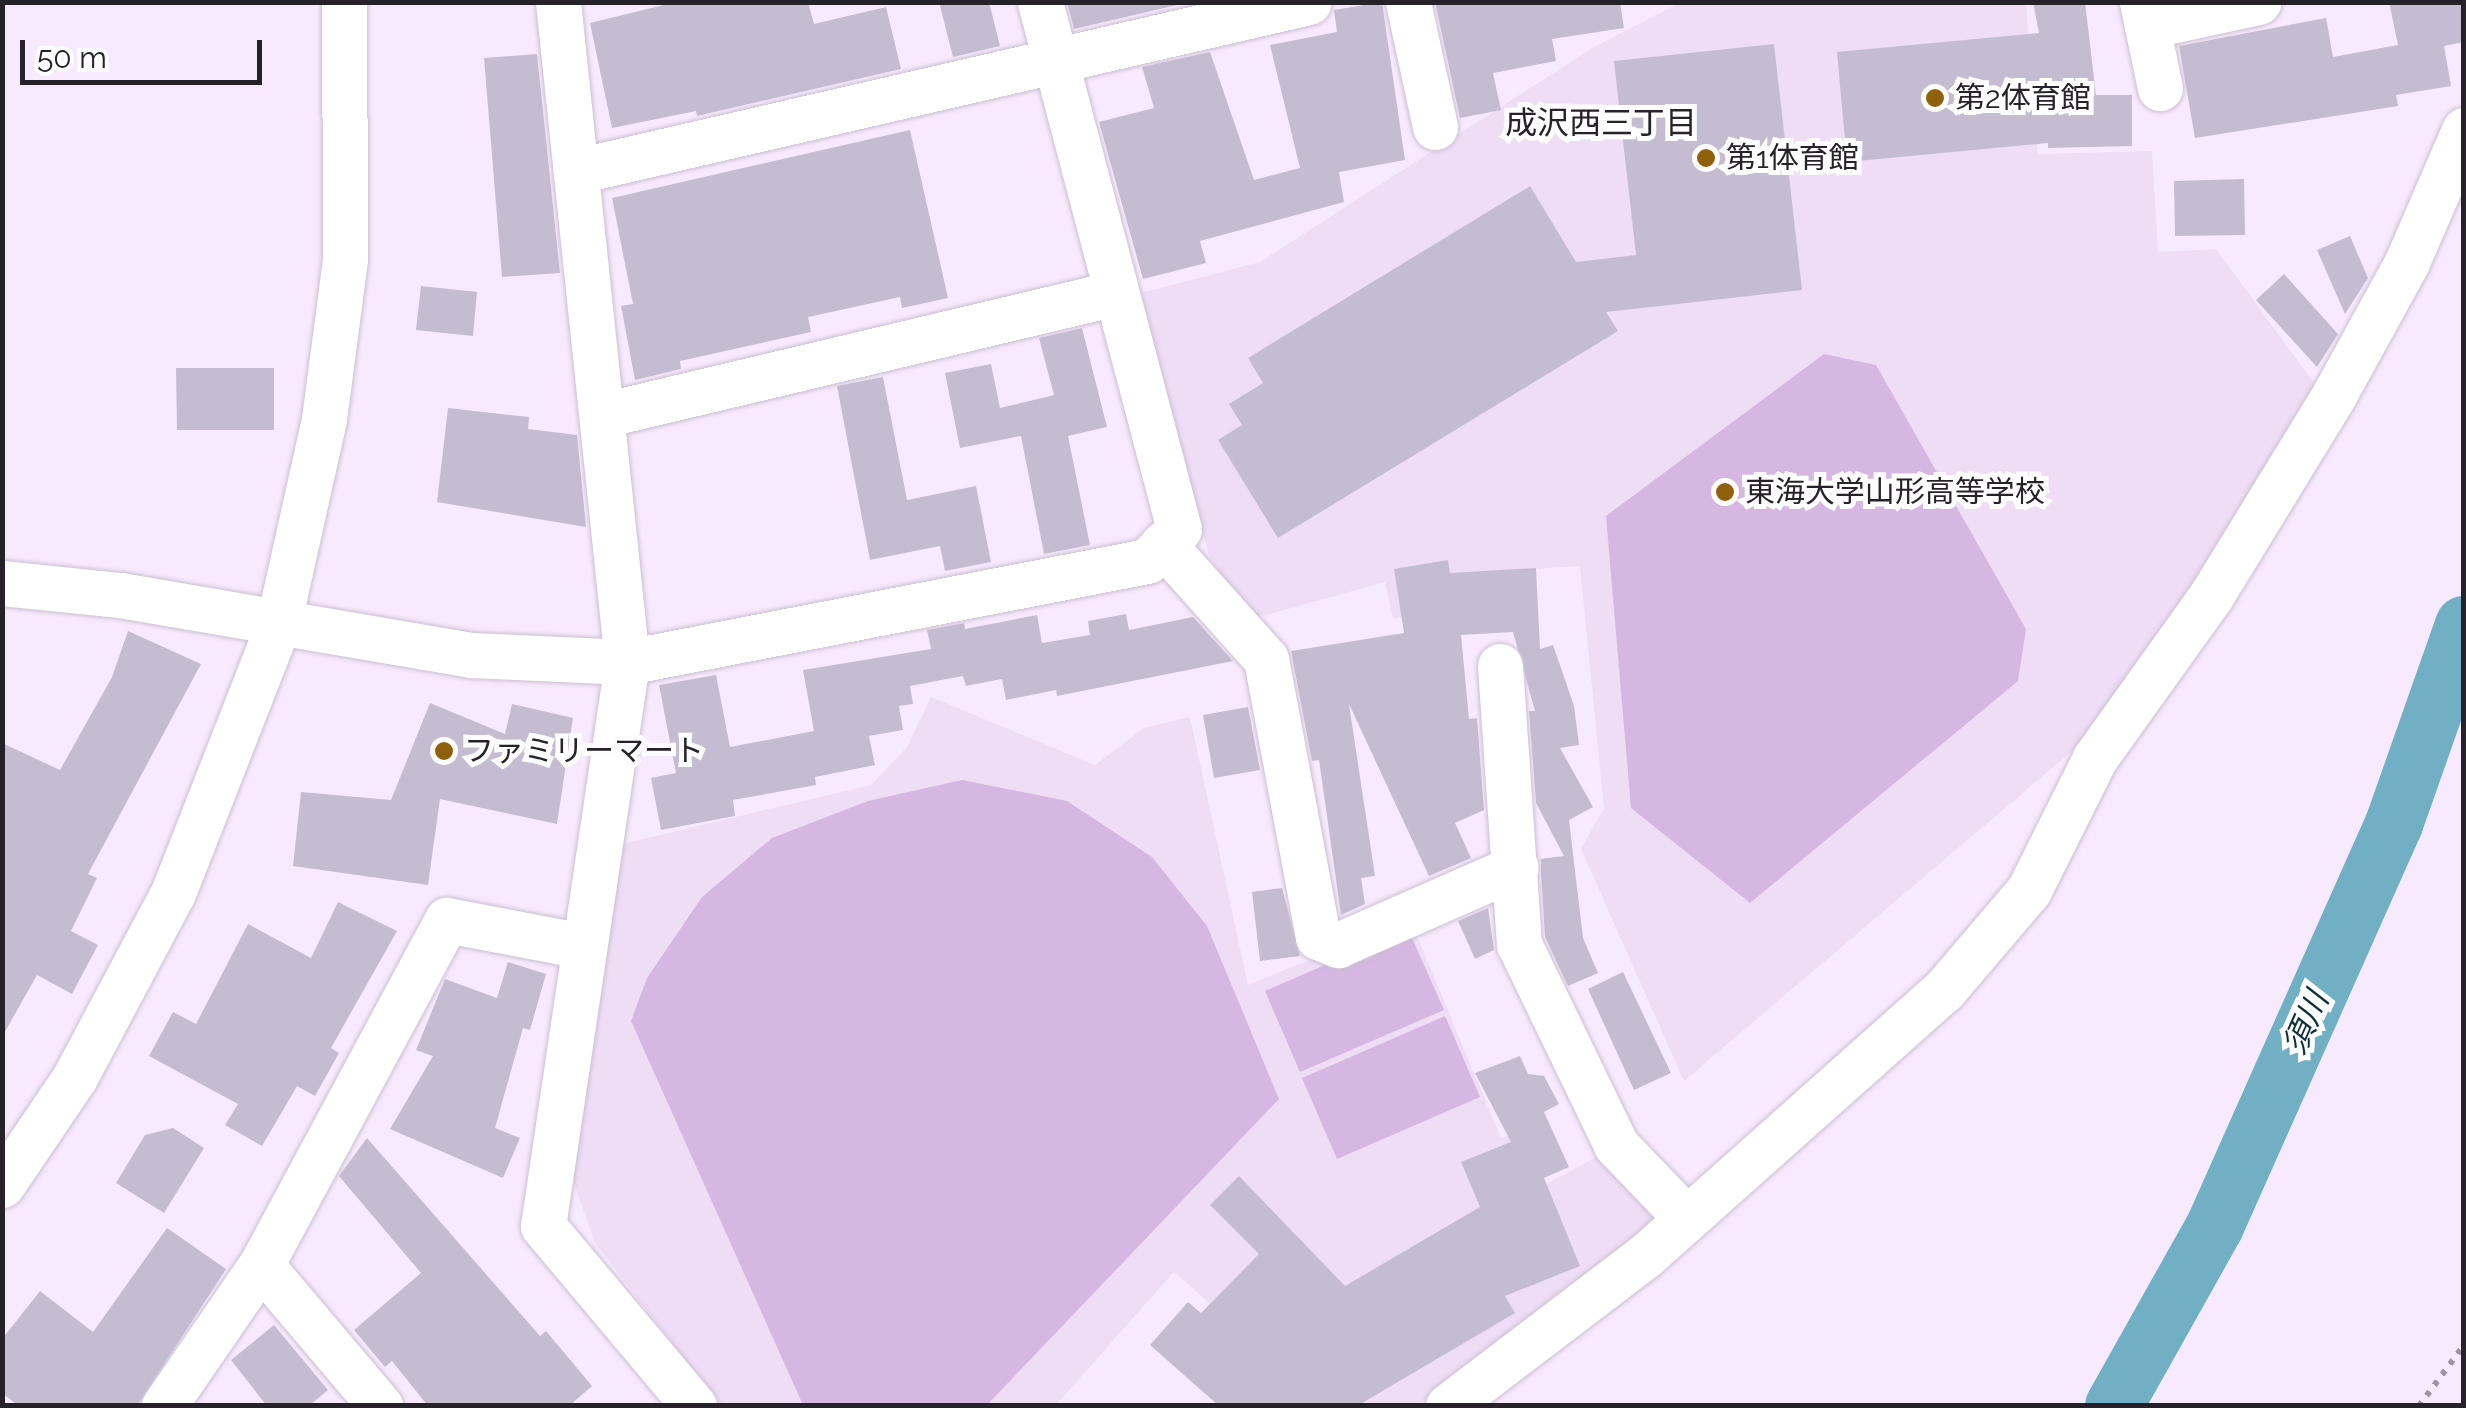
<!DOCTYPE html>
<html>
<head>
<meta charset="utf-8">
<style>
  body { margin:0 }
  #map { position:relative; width:2466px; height:1408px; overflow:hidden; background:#f8eafe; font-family:Raleway,"Noto Sans JP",sans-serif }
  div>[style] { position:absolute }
  .built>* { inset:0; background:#efddf6 }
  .green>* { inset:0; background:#d5b7e1 }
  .river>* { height:58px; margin:-29px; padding:0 29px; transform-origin:29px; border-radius:29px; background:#70afc4 }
  .building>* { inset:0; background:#c5bcd1 }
  .path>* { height:6px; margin-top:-3px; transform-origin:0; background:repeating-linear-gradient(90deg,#9d93a1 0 5px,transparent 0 13px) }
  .roads { filter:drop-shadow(0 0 2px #ccbfd2) drop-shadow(0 0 2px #ccbfd2) }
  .minor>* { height:45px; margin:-22.5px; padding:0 22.5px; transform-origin:22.5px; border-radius:22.5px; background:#fff }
  .dots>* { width:28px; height:28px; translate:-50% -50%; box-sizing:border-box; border:5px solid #fdfdfd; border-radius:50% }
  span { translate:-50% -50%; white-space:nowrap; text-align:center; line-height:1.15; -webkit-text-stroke:10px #fdfdfd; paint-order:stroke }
  .poi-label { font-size:30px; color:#272229 }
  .left { translate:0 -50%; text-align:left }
  .neighbourhood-label { font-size:32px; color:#272229 }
  .water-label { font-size:32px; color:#0f2f39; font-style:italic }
  .frame { position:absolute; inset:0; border:5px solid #272229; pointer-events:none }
  .scale { position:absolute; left:20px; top:40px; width:242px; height:45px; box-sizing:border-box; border:5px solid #272229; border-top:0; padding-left:12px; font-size:30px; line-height:35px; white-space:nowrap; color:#272229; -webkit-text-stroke:8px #fdfdfd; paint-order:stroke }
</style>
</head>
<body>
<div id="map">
  <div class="built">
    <i style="clip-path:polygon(1679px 3px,2026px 3px,2038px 154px,2152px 151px,2158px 252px,2216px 249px,2320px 391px,2138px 695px,1684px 1081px,1581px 849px,1604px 808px,1580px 566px,1455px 574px,1457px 608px,1393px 619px,1385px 582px,1252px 619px,1209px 556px,1141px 293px,1260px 262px,1594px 47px)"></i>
    <i style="clip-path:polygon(931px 697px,1095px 765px,1144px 728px,1190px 717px,1248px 985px,1410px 919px,1501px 1138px,1512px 1135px,1537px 1189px,1606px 1152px,1665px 1212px,1550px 1316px,1417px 1405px,1325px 1405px,1174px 1272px,1056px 1405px,721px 1406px,595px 1243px,573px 1181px,622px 844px,871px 785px,907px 747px)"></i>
  </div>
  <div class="green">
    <i style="clip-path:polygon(1824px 354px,1876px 365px,2026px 629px,2018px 681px,1750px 903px,1631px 808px,1606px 516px)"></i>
    <i style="clip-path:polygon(962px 780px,1067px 801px,1152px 857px,1207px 926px,1279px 1099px,987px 1405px,803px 1405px,631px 1021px,647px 978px,702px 897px,772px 838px,868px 801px)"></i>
    <i style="clip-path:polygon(1408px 929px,1444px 1010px,1300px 1072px,1265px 991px)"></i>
    <i style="clip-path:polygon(1445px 1016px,1480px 1097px,1337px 1159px,1302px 1078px)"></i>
  </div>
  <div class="river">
    <i style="left:2114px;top:1406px;width:206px;rotate:-60.7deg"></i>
    <i style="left:2215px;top:1226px;width:440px;rotate:-66deg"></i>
    <i style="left:2394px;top:824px;width:211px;rotate:-70.6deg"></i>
  </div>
  <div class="building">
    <i style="clip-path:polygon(676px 2px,808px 2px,814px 24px,886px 7px,901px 69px,697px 116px,696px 111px,612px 128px,590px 23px)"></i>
    <i style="clip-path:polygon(939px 2px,989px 2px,1000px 46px,953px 57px)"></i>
    <i style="clip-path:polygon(1067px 2px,1190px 2px,1074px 29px)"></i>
    <i style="clip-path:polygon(1382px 2px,1405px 160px,1339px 172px,1344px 202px,1200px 241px,1206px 263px,1143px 279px,1099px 122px,1154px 108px,1142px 67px,1210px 52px,1254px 180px,1300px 168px,1270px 45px,1337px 32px,1334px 10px)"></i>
    <i style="clip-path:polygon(1435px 2px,1620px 2px,1624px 28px,1552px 39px,1556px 61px,1493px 73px,1501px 110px,1460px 118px)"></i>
    <i style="clip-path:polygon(2033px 2px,2085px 2px,2096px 95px,2132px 95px,2132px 146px,2048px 148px,2048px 143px,1847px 162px,1837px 52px,2039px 33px)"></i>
    <i style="clip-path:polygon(2389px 2px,2464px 2px,2464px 42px,2444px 46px,2451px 86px,2396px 95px,2398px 106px,2195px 138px,2179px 46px,2326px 18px,2333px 57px,2398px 45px)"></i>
    <i style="clip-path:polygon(1774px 44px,1802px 290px,1606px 312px,1618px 331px,1278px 538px,1218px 440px,1242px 425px,1229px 404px,1263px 383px,1248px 358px,1530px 186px,1576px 262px,1636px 255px,1614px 61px)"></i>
    <i style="clip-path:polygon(537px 54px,560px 273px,502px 277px,484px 58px)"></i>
    <i style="clip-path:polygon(910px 130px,948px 298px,902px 308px,900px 297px,808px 317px,811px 332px,680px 361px,681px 369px,635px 380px,621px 306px,633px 304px,612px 198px)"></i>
    <i style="clip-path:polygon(2244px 179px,2245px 235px,2175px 236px,2174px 181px)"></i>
    <i style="clip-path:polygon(2350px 236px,2368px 278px,2345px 314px,2317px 250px)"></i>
    <i style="clip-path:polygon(2284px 274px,2338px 334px,2317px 367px,2256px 300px)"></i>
    <i style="clip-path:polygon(421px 286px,477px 292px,473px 336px,416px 330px)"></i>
    <i style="clip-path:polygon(1082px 328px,1107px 427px,1068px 436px,1090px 545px,1044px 554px,1021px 436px,960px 448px,945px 373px,991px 364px,1000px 408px,1054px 395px,1039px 338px)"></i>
    <i style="clip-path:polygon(176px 368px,274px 368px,274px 430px,177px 430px)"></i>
    <i style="clip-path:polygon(883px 377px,907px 500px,976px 486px,991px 562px,945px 571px,940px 546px,870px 560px,837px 386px)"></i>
    <i style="clip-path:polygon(448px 408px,529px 417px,528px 429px,577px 435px,586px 527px,437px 502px)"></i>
    <i style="clip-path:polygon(1448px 560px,1450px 573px,1536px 568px,1540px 649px,1553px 645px,1574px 706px,1579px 745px,1560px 748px,1593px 807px,1569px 820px,1583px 938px,1598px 973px,1568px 986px,1545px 937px,1541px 874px,1541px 859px,1564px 856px,1536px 803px,1529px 711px,1535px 711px,1513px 632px,1461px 635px,1469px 719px,1477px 718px,1484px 810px,1455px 823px,1471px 858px,1429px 876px,1349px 704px,1375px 876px,1361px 878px,1365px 904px,1341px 915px,1319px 760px,1312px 761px,1291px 651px,1404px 633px,1394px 569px)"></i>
    <i style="clip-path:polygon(1126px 614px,1129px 630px,1193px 617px,1233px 661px,1057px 696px,1056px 690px,1006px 700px,1002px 679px,966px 686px,963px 676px,910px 686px,913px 704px,899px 706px,903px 730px,869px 736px,875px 765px,815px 777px,816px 785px,733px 800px,735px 816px,661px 830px,651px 778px,676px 773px,659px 685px,716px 675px,730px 747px,814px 731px,803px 670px,931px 649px,927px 630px,964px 623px,965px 629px,1037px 615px,1042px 643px,1090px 635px,1088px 621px)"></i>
    <i style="clip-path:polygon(128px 631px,201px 664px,88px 874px,97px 878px,71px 931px,98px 945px,72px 994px,37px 975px,2px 1037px,2px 743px,60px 770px,112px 677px)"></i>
    <i style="clip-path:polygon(430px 703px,505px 734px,512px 704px,573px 718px,557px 824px,440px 799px,428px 885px,293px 866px,301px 792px,391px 800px)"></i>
    <i style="clip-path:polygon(1248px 707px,1260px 770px,1214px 778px,1203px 715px)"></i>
    <i style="clip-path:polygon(1282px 888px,1300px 956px,1260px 961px,1252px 892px)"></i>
    <i style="clip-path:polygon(338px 902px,397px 931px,331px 1048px,339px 1053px,315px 1096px,297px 1086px,262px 1146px,225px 1125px,238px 1104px,149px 1056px,173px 1012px,196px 1024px,248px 924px,311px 958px)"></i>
    <i style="clip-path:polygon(1488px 908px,1494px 950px,1475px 959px,1458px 921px)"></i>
    <i style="clip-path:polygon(508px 962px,546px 974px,530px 1030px,523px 1028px,495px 1128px,520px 1138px,503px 1178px,390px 1129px,433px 1056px,416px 1050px,445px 979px,497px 998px)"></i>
    <i style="clip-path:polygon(1623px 972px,1671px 1073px,1634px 1090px,1588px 989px)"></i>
    <i style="clip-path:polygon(1520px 1056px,1528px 1074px,1544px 1076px,1559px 1104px,1544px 1112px,1569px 1167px,1544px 1178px,1580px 1266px,1505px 1296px,1515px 1313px,1357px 1406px,1219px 1406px,1150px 1345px,1188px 1302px,1201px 1313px,1259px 1254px,1210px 1205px,1239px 1176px,1345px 1286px,1480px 1207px,1461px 1162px,1511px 1142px,1475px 1073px)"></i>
    <i style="clip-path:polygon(173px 1128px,204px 1148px,164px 1213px,116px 1183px,145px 1135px)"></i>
    <i style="clip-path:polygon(367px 1138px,540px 1336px,546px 1331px,592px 1386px,569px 1406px,428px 1406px,392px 1361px,385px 1367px,354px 1330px,421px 1273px,339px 1176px)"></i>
    <i style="clip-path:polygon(167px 1228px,226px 1269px,137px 1406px,19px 1406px,2px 1393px,2px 1339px,40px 1291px,93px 1332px)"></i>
    <i style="clip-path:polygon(274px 1325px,328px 1390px,309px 1406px,267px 1406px,231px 1360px)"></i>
  </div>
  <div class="path">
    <i style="left:2419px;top:1406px;width:76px;rotate:-53.6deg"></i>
  </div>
  <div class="roads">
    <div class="minor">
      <i style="left:558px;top:2px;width:664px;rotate:84.03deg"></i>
      <i style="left:627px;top:662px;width:570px;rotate:98.47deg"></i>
      <i style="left:543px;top:1226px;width:235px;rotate:50deg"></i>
      <i style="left:1408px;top:2px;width:128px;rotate:77.8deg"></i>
      <i style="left:2142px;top:2px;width:88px;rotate:78.2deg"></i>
      <i style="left:2147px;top:26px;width:114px;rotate:-12.2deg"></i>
      <i style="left:577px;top:171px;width:751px;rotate:-13deg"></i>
      <i style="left:603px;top:415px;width:527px;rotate:-13.38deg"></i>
      <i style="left:1163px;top:544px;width:154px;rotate:48.2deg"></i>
      <i style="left:1266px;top:659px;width:283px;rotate:79.4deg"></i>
      <i style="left:1318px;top:937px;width:22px;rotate:22deg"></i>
      <i style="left:1338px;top:945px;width:194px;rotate:-23.7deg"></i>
      <i style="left:2px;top:583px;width:119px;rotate:5.8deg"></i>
      <i style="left:120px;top:595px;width:357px;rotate:9.7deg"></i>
      <i style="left:472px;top:655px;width:155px;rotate:2.6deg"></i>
      <i style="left:627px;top:662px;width:530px;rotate:-10.99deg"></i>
      <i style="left:1147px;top:561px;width:45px;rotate:-45deg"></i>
      <i style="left:1179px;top:529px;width:545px;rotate:-104.78deg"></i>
      <i style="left:1500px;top:666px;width:279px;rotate:86.1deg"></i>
      <i style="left:1519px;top:944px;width:223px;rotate:64.2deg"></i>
      <i style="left:1616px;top:1145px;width:100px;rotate:46.2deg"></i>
      <i style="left:2px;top:1185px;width:130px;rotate:-55.9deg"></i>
      <i style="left:75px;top:1077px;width:208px;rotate:-62deg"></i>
      <i style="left:173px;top:893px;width:288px;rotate:-68.6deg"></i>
      <i style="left:278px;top:625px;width:211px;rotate:-77.4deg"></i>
      <i style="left:324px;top:419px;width:161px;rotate:-82.5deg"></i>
      <i style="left:345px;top:259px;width:257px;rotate:-90.2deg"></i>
      <i style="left:261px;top:1265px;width:185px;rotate:49.8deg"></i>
      <i style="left:164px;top:1406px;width:171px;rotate:-55.5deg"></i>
      <i style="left:261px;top:1265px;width:392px;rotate:-61.7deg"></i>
      <i style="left:447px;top:920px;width:138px;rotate:10.8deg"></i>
      <i style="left:1448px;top:1406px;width:248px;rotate:-37.3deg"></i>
      <i style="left:1645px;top:1256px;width:400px;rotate:-41.7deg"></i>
      <i style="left:1944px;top:990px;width:131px;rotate:-49.6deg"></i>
      <i style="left:2029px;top:890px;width:148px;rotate:-63.4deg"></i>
      <i style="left:2095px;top:758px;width:199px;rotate:-54.4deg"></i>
      <i style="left:2211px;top:596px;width:236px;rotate:-58.5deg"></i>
      <i style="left:2334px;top:395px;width:152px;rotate:-61.2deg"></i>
      <i style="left:2407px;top:262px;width:144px;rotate:-66.6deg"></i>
    </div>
  </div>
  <div class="dots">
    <i style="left:1935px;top:98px;background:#90610c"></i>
    <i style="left:1706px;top:158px;background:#90610c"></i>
    <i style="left:1725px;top:492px;background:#90610c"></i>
    <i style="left:444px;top:751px;background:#90610c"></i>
  </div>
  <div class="poi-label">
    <span class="left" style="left:1955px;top:98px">第2体育館</span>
    <span class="left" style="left:1726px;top:158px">第1体育館</span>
    <span class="left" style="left:1745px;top:492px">東海大学山形高等学校</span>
    <span class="left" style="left:464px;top:751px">ファミリーマート</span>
  </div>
  <div class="neighbourhood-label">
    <span style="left:1601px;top:123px">成沢西三丁目</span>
  </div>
  <div class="water-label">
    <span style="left:2306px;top:1023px;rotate:-66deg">須川</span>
  </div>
  <div class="frame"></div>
  <div class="scale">50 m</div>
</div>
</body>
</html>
